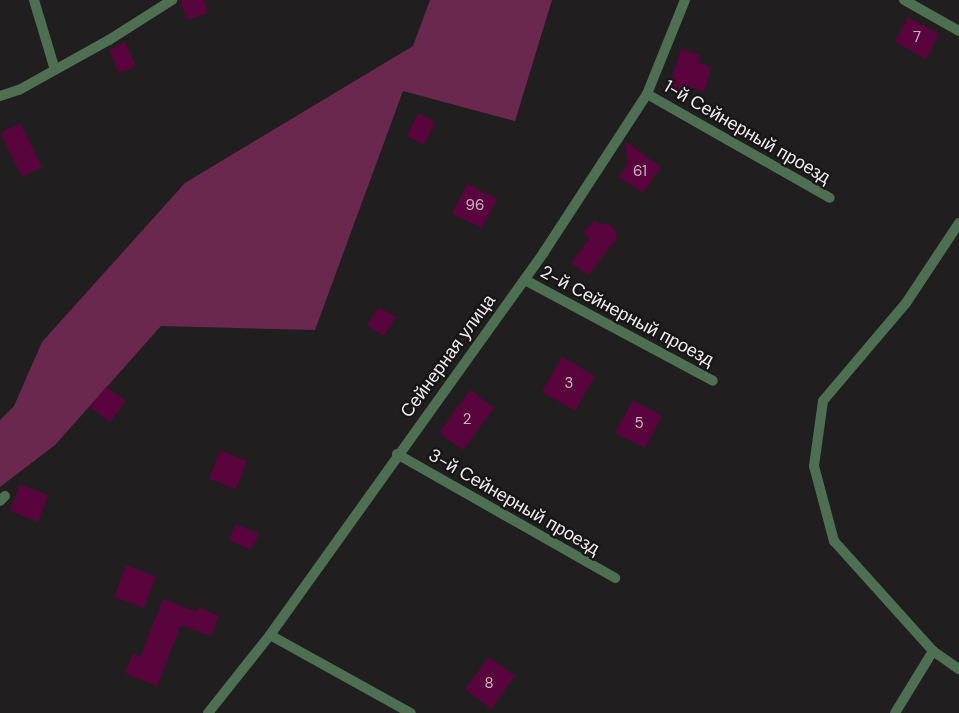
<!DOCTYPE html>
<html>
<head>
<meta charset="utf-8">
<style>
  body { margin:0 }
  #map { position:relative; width:959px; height:713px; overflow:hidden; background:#211e1f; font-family:"DM Sans",sans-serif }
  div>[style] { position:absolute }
  .green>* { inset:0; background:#6a284f }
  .building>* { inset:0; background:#5a043d }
  .lane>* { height:10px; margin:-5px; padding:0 5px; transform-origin:5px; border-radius:5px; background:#4f6f53 }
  span { translate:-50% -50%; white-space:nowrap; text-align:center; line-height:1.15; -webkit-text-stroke:4.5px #181516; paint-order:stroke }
  .number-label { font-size:15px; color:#cab4c2 }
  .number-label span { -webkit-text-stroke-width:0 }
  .street-label { font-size:18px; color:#f0eeef }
</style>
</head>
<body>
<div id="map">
  <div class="green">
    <i style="clip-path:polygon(430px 0,552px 0,515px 121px,403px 91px,315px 330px,161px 326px,55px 445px,0 487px,0 420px,14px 406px,42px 342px,185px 183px,413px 46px)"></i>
  </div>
  <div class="building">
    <i style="clip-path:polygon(180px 0,204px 0,208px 13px,187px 20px)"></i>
    <i style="clip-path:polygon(908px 17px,939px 34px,926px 59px,895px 42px)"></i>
    <i style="clip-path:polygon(125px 42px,136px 66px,119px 73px,109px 50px)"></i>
    <i style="clip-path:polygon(681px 49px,700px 55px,698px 62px,711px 67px,704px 92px,690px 87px,688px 93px,669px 87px)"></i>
    <i style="clip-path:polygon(418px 113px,435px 122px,424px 145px,407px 136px)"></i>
    <i style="clip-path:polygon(20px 123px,42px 167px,22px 177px,0 133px)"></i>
    <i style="clip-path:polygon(625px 141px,661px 167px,643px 193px,619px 177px,628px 164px)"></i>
    <i style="clip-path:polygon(467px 184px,497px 199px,482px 228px,452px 214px)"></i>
    <i style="clip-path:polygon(594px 220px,600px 225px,607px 223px,615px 229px,617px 238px,588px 275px,571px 263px,590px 238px,583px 234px)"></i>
    <i style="clip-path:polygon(379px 307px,396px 317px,384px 336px,367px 325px)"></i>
    <i style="clip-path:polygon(562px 357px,595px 376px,575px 411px,542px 392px)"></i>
    <i style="clip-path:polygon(106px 387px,126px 401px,110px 422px,90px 407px)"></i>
    <i style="clip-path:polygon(470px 390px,494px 408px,463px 450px,439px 433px)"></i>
    <i style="clip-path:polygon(633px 400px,662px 416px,645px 448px,615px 433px)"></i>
    <i style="clip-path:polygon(220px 450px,247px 461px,236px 489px,209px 479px)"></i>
    <i style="clip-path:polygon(20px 484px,48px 495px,38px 522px,10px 511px)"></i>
    <i style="clip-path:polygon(236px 524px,259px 534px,251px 550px,229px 540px)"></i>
    <i style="clip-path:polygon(126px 565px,156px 577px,144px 608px,114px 597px)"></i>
    <i style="clip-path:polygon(163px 599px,196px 612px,198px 607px,219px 616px,211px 636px,181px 625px,157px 686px,125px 673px,133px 653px,140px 657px)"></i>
    <i style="clip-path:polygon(489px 657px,515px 676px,491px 709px,465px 689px)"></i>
  </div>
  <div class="lane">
    <i style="left:34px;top:0;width:73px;rotate:73.3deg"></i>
    <i style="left:904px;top:0;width:63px;rotate:29.4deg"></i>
    <i style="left:647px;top:94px;width:210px;rotate:29.6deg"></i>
    <i style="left:0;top:96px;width:20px;rotate:-18deg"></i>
    <i style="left:19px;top:90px;width:103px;rotate:-29.1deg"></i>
    <i style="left:109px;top:40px;width:75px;rotate:-32.4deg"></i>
    <i style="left:959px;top:223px;width:96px;rotate:123.5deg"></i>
    <i style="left:906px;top:303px;width:128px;rotate:130.3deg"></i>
    <i style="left:823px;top:401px;width:66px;rotate:97.9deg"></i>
    <i style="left:814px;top:466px;width:78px;rotate:75.1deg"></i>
    <i style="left:834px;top:541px;width:148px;rotate:48deg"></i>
    <i style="left:933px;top:651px;width:32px;rotate:35deg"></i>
    <i style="left:525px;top:280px;width:213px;rotate:28.2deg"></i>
    <i style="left:397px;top:454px;width:251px;rotate:29.6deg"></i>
    <i style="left:0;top:501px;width:7px;rotate:-45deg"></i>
    <i style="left:270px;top:635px;width:161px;rotate:29deg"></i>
    <i style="left:208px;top:713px;width:100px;rotate:-51.5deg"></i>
    <i style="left:270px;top:635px;width:471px;rotate:-54.4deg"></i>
    <i style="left:544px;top:252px;width:189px;rotate:-56.9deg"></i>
    <i style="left:647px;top:94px;width:101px;rotate:-68deg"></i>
    <i style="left:895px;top:713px;width:73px;rotate:-58.5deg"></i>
  </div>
  <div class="number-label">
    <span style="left:917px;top:38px">7</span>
    <span style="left:640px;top:172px">61</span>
    <span style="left:475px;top:206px">96</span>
    <span style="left:569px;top:384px">3</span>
    <span style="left:467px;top:420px">2</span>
    <span style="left:639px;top:424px">5</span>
    <span style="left:489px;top:684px">8</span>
  </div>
  <div class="street-label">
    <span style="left:747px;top:132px;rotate:30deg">1-й Сейнерный проезд</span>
    <span style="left:627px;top:316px;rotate:28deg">2-й Сейнерный проезд</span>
    <span style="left:448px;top:356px;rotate:-54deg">Сейнерная улица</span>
    <span style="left:514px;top:502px;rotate:30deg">3-й Сейнерный проезд</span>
  </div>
</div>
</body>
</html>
